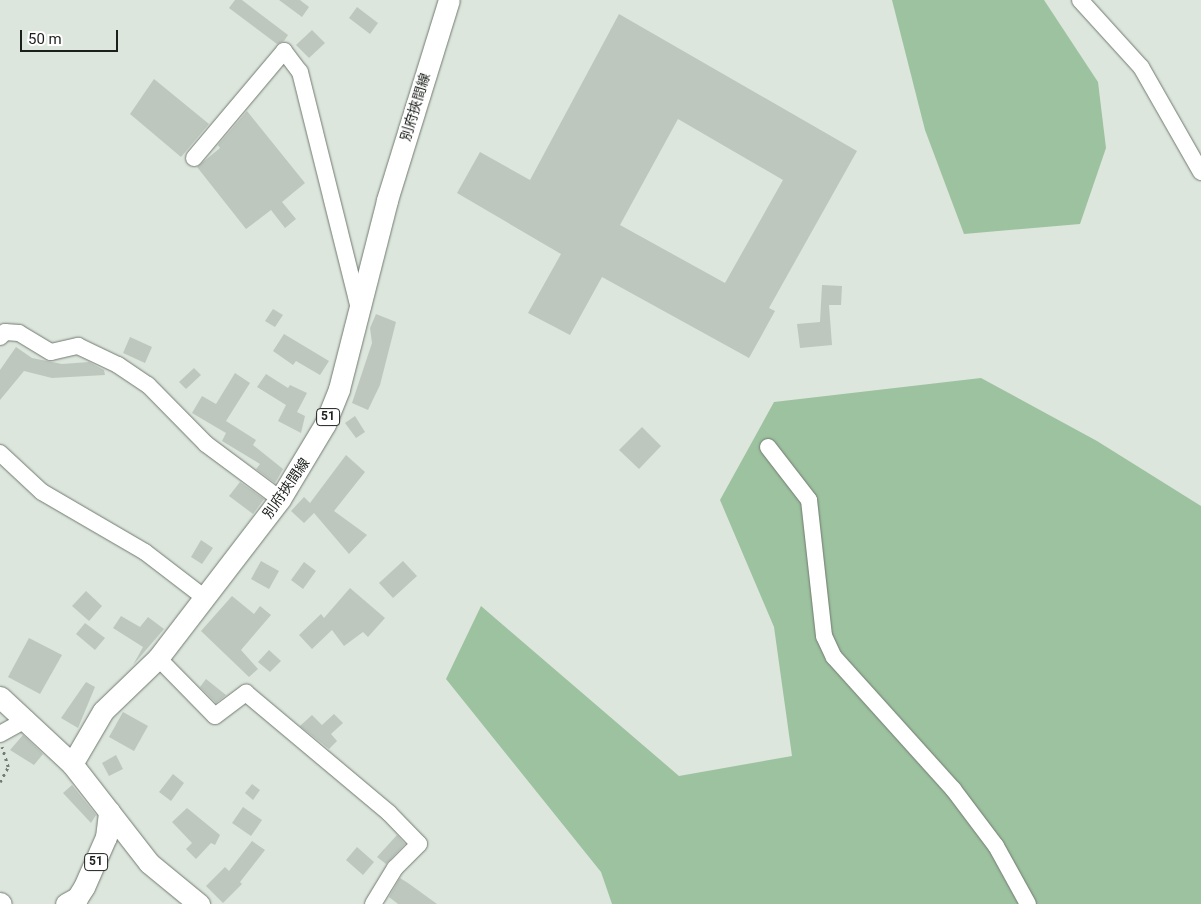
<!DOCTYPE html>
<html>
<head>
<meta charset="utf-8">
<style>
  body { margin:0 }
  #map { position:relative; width:1201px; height:904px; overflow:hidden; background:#dce6dc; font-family:Roboto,"Noto Sans JP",sans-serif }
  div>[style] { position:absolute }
  .green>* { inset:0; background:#9dc29f }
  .building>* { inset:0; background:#bdc7be }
  .path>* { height:2.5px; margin-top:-1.25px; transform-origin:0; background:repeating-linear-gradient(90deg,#757c75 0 2.5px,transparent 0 6.5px) }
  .roads { filter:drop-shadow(0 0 1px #717a71) drop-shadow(0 0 1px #717a71) }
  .minor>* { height:16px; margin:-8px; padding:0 8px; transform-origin:8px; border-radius:8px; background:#fff }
  .major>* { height:21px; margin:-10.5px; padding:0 10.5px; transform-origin:10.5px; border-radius:10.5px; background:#fff }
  span { translate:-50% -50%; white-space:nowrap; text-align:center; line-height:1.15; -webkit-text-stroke:4px #fff; paint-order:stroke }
  .shield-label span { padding:1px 4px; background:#fff; border:1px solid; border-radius:4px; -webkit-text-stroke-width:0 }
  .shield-label { font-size:12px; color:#1c201c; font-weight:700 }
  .street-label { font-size:14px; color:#1c201c }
  .scale { position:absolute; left:20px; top:30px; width:98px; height:22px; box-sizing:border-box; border:2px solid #1c201c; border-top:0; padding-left:6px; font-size:15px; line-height:18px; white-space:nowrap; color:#1c201c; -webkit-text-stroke:4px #fff; paint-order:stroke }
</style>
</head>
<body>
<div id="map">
  <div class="green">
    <i style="clip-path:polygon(892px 0,1044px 0,1098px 82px,1106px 148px,1080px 224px,964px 234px,925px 130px)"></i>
    <i style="clip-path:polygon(981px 378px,1097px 441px,1201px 506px,1201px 904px,612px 904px,601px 872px,446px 679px,481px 606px,679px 776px,792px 756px,774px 627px,720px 500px,774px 402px)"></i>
  </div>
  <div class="building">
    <i style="clip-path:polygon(235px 0,242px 0,288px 35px,284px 41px,277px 44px,229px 8px)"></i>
    <i style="clip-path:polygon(279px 0,300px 0,309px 7px,302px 17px)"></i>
    <i style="clip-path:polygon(357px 7px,378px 23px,370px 34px,349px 18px)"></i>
    <i style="clip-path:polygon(evenodd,619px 14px,857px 151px,769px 308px,775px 311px,749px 358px,602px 277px,570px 335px,528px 313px,561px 254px,457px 193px,480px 152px,530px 180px,619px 14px,678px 119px,783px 180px,725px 283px,620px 225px,678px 119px)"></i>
    <i style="clip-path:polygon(312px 30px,325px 43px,309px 58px,296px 45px)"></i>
    <i style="clip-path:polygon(154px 79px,209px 124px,181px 157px,130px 114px)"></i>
    <i style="clip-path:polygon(247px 111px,305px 183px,282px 202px,296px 219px,285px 228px,271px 210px,246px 229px,197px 167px,220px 148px,218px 145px)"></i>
    <i style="clip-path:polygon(822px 285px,842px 286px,841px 305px,829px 305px,832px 345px,800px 348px,797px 324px,820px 322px)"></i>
    <i style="clip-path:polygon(273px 309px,283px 315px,275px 327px,265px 321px)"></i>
    <i style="clip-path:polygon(376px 314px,396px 322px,380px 385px,368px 410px,352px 403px,372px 343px,370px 328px)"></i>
    <i style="clip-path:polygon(284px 334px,329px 361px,320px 375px,296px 361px,293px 365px,273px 351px)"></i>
    <i style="clip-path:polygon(130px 337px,152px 347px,145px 363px,123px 353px)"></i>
    <i style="clip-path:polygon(16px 347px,32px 358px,62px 364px,89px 362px,104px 370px,105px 375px,52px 378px,24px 371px,0 400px,0 370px)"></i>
    <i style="clip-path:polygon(194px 368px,201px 375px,186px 389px,179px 382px)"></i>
    <i style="clip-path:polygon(235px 373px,250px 383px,226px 421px,256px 440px,253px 445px,283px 469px,275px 483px,256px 469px,260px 464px,222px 441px,226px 433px,192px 413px,202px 396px,216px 404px)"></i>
    <i style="clip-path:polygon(266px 374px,288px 388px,290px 385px,307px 393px,297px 412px,305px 416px,301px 433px,278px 421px,286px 405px,257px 387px)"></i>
    <i style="clip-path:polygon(355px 416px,365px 432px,356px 438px,345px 423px)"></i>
    <i style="clip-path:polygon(642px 427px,661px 446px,639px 469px,619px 450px)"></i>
    <i style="clip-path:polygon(346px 455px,365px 472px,334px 511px,367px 535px,349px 554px,314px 513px,304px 523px,291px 511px,304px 497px,310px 503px)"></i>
    <i style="clip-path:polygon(240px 482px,264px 499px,253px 514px,229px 496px)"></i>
    <i style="clip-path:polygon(201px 540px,213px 548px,202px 564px,191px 557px)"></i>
    <i style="clip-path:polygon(261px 561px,279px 571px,269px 589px,251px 579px)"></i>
    <i style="clip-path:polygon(403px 561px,417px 576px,393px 598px,379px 583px)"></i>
    <i style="clip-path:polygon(304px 562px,316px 571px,303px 589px,291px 580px)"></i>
    <i style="clip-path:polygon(350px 588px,385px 618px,368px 637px,363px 632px,344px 646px,332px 630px,312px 649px,299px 635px,321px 614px,324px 618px)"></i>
    <i style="clip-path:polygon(86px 591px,102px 606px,89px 621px,72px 606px)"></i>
    <i style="clip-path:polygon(232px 596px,254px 614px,260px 606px,271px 615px,241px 650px,258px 669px,249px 677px,201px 631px)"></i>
    <i style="clip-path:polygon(121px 616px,140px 627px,148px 617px,164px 629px,133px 665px,143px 647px,113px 628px)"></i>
    <i style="clip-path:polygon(85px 623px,105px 638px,95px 650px,76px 634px)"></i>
    <i style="clip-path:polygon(29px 638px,62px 655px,40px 694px,8px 677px)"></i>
    <i style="clip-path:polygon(269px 650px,281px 661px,270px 672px,258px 662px)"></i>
    <i style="clip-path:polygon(206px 679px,226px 695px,225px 696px,216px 703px,200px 687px)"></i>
    <i style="clip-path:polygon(86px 682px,95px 687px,78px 728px,61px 718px)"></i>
    <i style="clip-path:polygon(123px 712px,148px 726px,134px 751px,109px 737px)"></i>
    <i style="clip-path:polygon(334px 714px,343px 723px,331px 734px,337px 741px,329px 749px,300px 726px,312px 715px,322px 725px)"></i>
    <i style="clip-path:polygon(23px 735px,43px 754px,34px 765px,10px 750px)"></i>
    <i style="clip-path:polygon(116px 755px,123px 769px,109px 776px,102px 763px)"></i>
    <i style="clip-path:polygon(173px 774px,184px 783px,171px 801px,159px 792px)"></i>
    <i style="clip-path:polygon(252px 784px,260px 790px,253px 800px,245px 793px)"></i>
    <i style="clip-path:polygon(72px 785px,96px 815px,91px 823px,63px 793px)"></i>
    <i style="clip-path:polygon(243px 807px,262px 820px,251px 836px,232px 823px)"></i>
    <i style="clip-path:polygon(187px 808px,220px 835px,215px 845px,211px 843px,196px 859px,186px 849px,192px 843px,172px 822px)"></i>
    <i style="clip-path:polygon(397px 835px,405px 844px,386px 864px,377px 857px)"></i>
    <i style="clip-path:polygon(252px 841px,265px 850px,240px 882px,242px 884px,223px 903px,206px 886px,225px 867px,229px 871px)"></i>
    <i style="clip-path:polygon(357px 847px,374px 862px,363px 875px,346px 860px)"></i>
    <i style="clip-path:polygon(400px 878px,408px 883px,437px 904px,398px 904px,389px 897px)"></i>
  </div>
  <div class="path">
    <i style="left:0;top:782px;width:17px;rotate:-62deg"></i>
    <i style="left:8px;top:767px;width:21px;rotate:-107deg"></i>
  </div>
  <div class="roads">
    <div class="minor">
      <i style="left:1080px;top:0;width:91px;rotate:47.7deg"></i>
      <i style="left:1141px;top:67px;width:121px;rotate:60.3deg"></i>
      <i style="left:194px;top:158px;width:140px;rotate:-49.9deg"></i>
      <i style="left:284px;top:51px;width:26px;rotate:53deg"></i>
      <i style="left:300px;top:72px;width:243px;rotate:76deg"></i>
      <i style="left:0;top:337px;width:7px;rotate:-45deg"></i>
      <i style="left:5px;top:332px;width:14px;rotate:4deg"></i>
      <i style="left:19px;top:333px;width:37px;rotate:31deg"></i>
      <i style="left:51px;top:352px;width:28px;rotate:-13deg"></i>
      <i style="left:78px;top:346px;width:44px;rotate:25.4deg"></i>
      <i style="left:118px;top:365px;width:36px;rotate:34deg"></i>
      <i style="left:148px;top:385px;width:83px;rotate:45.5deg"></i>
      <i style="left:206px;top:444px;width:92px;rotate:36.6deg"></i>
      <i style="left:768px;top:447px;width:67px;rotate:52.3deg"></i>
      <i style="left:809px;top:500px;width:137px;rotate:83.7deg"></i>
      <i style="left:824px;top:636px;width:23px;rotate:65deg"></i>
      <i style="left:834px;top:657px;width:178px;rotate:48deg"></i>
      <i style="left:953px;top:789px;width:71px;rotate:53deg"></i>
      <i style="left:996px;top:846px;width:66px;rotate:61.1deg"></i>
      <i style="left:0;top:453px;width:57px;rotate:42.9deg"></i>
      <i style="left:42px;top:492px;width:119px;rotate:30.2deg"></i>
      <i style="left:145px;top:552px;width:76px;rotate:37.5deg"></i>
      <i style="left:158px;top:658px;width:81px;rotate:45.5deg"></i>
      <i style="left:215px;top:716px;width:39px;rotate:-37deg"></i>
      <i style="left:246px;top:693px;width:187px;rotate:40deg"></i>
      <i style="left:389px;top:813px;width:43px;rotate:45.9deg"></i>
      <i style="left:419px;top:844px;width:34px;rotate:135deg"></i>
      <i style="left:395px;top:868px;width:42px;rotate:121.4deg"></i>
      <i style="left:0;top:734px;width:31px;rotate:-29deg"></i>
    </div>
    <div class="major">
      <i style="left:0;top:697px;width:98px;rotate:42.9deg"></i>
      <i style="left:72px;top:764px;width:125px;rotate:52.1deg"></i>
      <i style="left:149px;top:863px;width:65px;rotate:39.4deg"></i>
      <i style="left:72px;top:764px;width:61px;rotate:-59.7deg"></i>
      <i style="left:103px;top:711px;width:76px;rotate:-43.9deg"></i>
      <i style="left:158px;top:658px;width:200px;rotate:-52.5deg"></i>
      <i style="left:280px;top:499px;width:87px;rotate:-59deg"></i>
      <i style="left:325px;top:424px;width:38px;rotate:-68deg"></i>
      <i style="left:339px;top:389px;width:195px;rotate:-75.7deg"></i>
      <i style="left:387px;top:200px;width:209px;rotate:-72.8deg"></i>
      <i style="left:0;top:903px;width:1px;rotate:45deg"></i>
      <i style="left:66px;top:904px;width:13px;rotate:-29deg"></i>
      <i style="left:77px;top:898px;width:13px;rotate:-58deg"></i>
      <i style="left:84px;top:887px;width:55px;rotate:-66.3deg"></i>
      <i style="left:106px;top:837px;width:26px;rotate:-83deg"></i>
    </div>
  </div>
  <div class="shield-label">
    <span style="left:328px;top:417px">51</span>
    <span style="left:96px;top:862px">51</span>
  </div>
  <div class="street-label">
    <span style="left:415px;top:107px;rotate:-73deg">別府挾間線</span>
    <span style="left:286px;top:488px;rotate:-55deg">別府挾間線</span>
  </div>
  <div class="scale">50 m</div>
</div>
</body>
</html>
